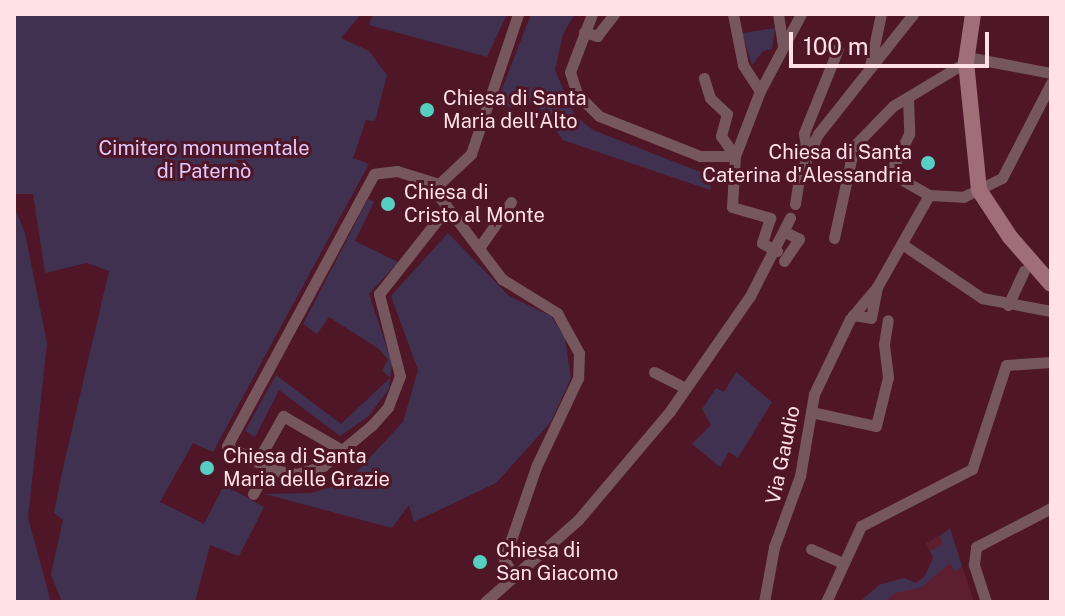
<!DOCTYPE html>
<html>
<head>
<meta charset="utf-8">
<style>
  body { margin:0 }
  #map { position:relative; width:1065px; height:616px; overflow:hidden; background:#4e1626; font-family:"Public Sans",sans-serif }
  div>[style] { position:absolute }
  .built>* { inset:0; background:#5d1e30 }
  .green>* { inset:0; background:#413151 }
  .street>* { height:11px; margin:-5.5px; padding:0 5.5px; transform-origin:5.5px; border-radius:5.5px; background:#76575d }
  .secondary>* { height:16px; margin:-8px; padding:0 8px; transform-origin:8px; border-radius:8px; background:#9f6e77 }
  .dots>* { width:22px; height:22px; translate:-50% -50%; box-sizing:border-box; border:4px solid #4e1626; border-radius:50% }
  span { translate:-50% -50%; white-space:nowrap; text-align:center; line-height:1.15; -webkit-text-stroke:6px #4e1626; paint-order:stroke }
  .poi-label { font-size:20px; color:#ffe1e6 }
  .left { translate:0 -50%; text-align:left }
  .right { translate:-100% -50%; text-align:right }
  .park-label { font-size:20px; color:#e1c9fc }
  .street-label { font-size:20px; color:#ffe1e6 }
  .frame { position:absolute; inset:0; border:16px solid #ffe1e6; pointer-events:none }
  .scale { position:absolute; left:789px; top:32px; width:200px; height:36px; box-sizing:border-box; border:4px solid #ffe1e6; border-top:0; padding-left:10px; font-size:24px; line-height:28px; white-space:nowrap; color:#ffe1e6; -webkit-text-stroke:6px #4e1626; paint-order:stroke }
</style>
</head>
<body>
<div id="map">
  <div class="built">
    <i style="clip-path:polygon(950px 529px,974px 602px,860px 602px,879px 585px,904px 578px,916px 583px,925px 576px,933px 558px,926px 543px)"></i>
  </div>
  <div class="green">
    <i style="clip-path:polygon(14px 14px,361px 14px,341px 38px,369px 51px,387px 75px,375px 121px,366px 120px,353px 158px,369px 164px,213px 452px,193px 443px,160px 502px,204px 524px,224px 485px,264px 507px,239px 556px,210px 545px,195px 602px,62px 602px,51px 574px,63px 520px,54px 513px,63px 468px,109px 271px,87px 263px,45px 273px,33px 194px,14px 194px)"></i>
    <i style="clip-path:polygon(373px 14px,507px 14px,487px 57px,369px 25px)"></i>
    <i style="clip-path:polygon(531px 14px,575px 14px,563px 34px,555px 70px,575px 116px,593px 130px,713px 177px,710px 190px,563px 140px,542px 110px,531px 103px,512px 108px,497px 102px)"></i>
    <i style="clip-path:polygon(775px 28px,772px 49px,763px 51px,752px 65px,742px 33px)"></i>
    <i style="clip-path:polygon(368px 199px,374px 202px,355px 241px,398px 262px,369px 294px,392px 363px,389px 388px,369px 416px,340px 436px,279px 390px,255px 437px,245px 431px,276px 375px,341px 424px,390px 378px,382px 370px,388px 360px,379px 349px,329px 317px,317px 334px,303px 324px)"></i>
    <i style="clip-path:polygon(14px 206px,25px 233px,47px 343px,28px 518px,51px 602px,14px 602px)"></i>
    <i style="clip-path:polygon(448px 233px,509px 296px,551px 316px,565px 338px,571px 378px,551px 422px,496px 483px,414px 522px,409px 505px,392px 528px,265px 494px,311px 493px,346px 483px,403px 422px,418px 370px,391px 296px)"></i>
    <i style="clip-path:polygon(736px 372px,772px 402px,738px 458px,729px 452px,720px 467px,692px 444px,711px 425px,702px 409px,716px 388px,724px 392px)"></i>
    <i style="clip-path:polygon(950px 529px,962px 566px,955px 572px,950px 563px,922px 587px,895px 593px,885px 602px,860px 602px,879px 585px,904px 578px,916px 583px,925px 576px,933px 558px,930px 551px,943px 544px,940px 536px)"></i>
  </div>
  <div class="street">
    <i style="left:592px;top:14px;width:62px;rotate:110.8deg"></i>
    <i style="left:570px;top:72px;width:23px;rotate:72deg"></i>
    <i style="left:577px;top:94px;width:31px;rotate:45deg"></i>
    <i style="left:599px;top:116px;width:109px;rotate:21.6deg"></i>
    <i style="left:700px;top:156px;width:35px"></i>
    <i style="left:735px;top:156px;width:24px;rotate:-125deg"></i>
    <i style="left:721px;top:136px;width:23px;rotate:-75deg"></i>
    <i style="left:727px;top:114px;width:23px;rotate:-137deg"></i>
    <i style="left:710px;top:98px;width:21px;rotate:-107deg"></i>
    <i style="left:733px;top:14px;width:52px;rotate:78.9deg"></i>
    <i style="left:743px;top:65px;width:31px;rotate:57deg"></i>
    <i style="left:760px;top:91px;width:70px;rotate:111deg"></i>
    <i style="left:735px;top:156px;width:51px;rotate:93.4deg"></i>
    <i style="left:732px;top:207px;width:40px;rotate:16deg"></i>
    <i style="left:770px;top:218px;width:26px;rotate:108deg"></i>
    <i style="left:762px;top:243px;width:17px;rotate:28deg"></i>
    <i style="left:778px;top:14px;width:32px;rotate:81deg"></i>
    <i style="left:584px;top:32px;width:14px;rotate:17deg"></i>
    <i style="left:597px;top:36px;width:28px;rotate:-52deg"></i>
    <i style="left:967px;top:57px;width:86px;rotate:10.8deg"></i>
    <i style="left:870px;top:66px;width:53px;rotate:-78.1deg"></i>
    <i style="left:760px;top:91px;width:87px;rotate:-62deg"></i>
    <i style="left:908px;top:97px;width:37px;rotate:88deg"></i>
    <i style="left:909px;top:134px;width:43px;rotate:116deg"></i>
    <i style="left:890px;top:173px;width:45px;rotate:29.4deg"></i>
    <i style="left:929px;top:195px;width:34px;rotate:3deg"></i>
    <i style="left:963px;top:197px;width:43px;rotate:-26deg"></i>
    <i style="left:1002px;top:178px;width:107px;rotate:-62.7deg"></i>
    <i style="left:807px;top:155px;width:22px;rotate:-98deg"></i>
    <i style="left:804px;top:133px;width:91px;rotate:-68deg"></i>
    <i style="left:439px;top:184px;width:44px;rotate:-162.8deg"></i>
    <i style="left:397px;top:171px;width:23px;rotate:173deg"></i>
    <i style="left:374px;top:174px;width:309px;rotate:118.4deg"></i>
    <i style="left:227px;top:446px;width:58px;rotate:25.7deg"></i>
    <i style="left:279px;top:471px;width:18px;rotate:9deg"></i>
    <i style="left:297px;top:474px;width:27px;rotate:-17deg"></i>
    <i style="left:323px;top:466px;width:64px;rotate:-39.9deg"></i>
    <i style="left:372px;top:425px;width:24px;rotate:-48deg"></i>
    <i style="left:388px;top:407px;width:33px;rotate:-69deg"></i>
    <i style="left:400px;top:376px;width:85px;rotate:-104.4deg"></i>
    <i style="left:379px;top:294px;width:110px;rotate:-51.7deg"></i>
    <i style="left:439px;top:184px;width:11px;rotate:95deg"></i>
    <i style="left:438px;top:195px;width:106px;rotate:52.7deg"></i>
    <i style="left:502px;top:279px;width:65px;rotate:31.7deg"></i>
    <i style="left:557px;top:313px;width:46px;rotate:61.2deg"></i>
    <i style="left:579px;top:353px;width:25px;rotate:92deg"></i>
    <i style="left:578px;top:378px;width:98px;rotate:115.3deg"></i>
    <i style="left:536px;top:467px;width:98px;rotate:109deg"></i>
    <i style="left:504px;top:560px;width:17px;rotate:57deg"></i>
    <i style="left:439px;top:184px;width:44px;rotate:-43.2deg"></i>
    <i style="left:471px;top:154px;width:148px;rotate:-71.4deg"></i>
    <i style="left:795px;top:204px;width:30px;rotate:-81deg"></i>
    <i style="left:800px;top:174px;width:44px;rotate:-65.8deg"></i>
    <i style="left:818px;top:134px;width:153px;rotate:-51.6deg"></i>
    <i style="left:834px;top:238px;width:94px;rotate:-77.7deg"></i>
    <i style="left:854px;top:146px;width:56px;rotate:-45.7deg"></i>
    <i style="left:893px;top:106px;width:85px;rotate:-31.1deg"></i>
    <i style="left:902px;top:244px;width:97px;rotate:34deg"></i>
    <i style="left:982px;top:298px;width:70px;rotate:10.7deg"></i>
    <i style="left:479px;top:248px;width:56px;rotate:-55.2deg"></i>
    <i style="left:784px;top:261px;width:27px;rotate:-56deg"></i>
    <i style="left:799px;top:239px;width:16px;rotate:-153deg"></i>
    <i style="left:1008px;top:305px;width:38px;rotate:-65deg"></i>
    <i style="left:853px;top:315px;width:18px;rotate:9deg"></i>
    <i style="left:871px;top:318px;width:32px;rotate:-79deg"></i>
    <i style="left:877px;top:287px;width:106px;rotate:-60.5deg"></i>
    <i style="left:654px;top:372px;width:35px;rotate:27deg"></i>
    <i style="left:811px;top:412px;width:66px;rotate:12.2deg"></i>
    <i style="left:876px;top:426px;width:50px;rotate:-76.2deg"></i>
    <i style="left:888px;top:377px;width:33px;rotate:-97deg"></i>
    <i style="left:884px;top:344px;width:24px;rotate:-81deg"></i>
    <i style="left:257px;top:462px;width:53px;rotate:-60.5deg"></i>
    <i style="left:283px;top:416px;width:68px;rotate:30deg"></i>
    <i style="left:253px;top:494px;width:31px;rotate:-61deg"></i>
    <i style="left:811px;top:549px;width:34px;rotate:24deg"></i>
    <i style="left:485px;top:602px;width:124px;rotate:-41.4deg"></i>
    <i style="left:578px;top:520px;width:143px;rotate:-49.8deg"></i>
    <i style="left:670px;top:411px;width:140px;rotate:-55.2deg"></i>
    <i style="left:750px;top:296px;width:88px;rotate:-62.9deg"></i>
    <i style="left:764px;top:602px;width:56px;rotate:-79.7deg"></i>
    <i style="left:774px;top:547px;width:76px;rotate:-69.9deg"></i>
    <i style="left:800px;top:476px;width:83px;rotate:-80.3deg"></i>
    <i style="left:814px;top:394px;width:83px;rotate:-64.4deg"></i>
    <i style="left:850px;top:319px;width:42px;rotate:-49.8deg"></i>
    <i style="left:826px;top:602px;width:84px;rotate:-65.3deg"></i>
    <i style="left:861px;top:526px;width:125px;rotate:-27.2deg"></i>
    <i style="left:972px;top:469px;width:109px;rotate:-71.9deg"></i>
    <i style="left:1006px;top:365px;width:45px;rotate:-3.8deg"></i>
    <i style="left:986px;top:602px;width:40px;rotate:-108deg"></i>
    <i style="left:974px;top:564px;width:17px;rotate:-83deg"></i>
    <i style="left:976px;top:547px;width:85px;rotate:-27.5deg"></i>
  </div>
  <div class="secondary">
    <i style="left:973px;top:14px;width:49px;rotate:98.3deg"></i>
    <i style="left:966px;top:62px;width:129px;rotate:84.2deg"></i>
    <i style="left:979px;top:190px;width:56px;rotate:56.6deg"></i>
    <i style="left:1010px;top:237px;width:62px;rotate:48.9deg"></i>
  </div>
  <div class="dots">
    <i style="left:427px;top:110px;background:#57cec2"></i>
    <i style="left:928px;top:163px;background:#57cec2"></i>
    <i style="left:388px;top:204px;background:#57cec2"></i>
    <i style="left:207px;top:468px;background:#57cec2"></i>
    <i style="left:480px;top:562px;background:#57cec2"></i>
  </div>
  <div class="poi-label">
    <span class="left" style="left:443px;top:110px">Chiesa di Santa<br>Maria dell'Alto</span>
    <span class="right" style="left:912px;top:164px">Chiesa di Santa<br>Caterina d'Alessandria</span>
    <span class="left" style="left:404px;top:204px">Chiesa di<br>Cristo al Monte</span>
    <span class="left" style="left:223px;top:468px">Chiesa di Santa<br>Maria delle Grazie</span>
    <span class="left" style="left:496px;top:562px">Chiesa di<br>San Giacomo</span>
  </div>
  <div class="park-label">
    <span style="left:204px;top:160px">Cimitero monumentale<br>di Paternò</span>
  </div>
  <div class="street-label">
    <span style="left:783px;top:455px;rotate:-78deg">Via Gaudio</span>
  </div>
  <div class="frame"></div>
  <div class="scale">100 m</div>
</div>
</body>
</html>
